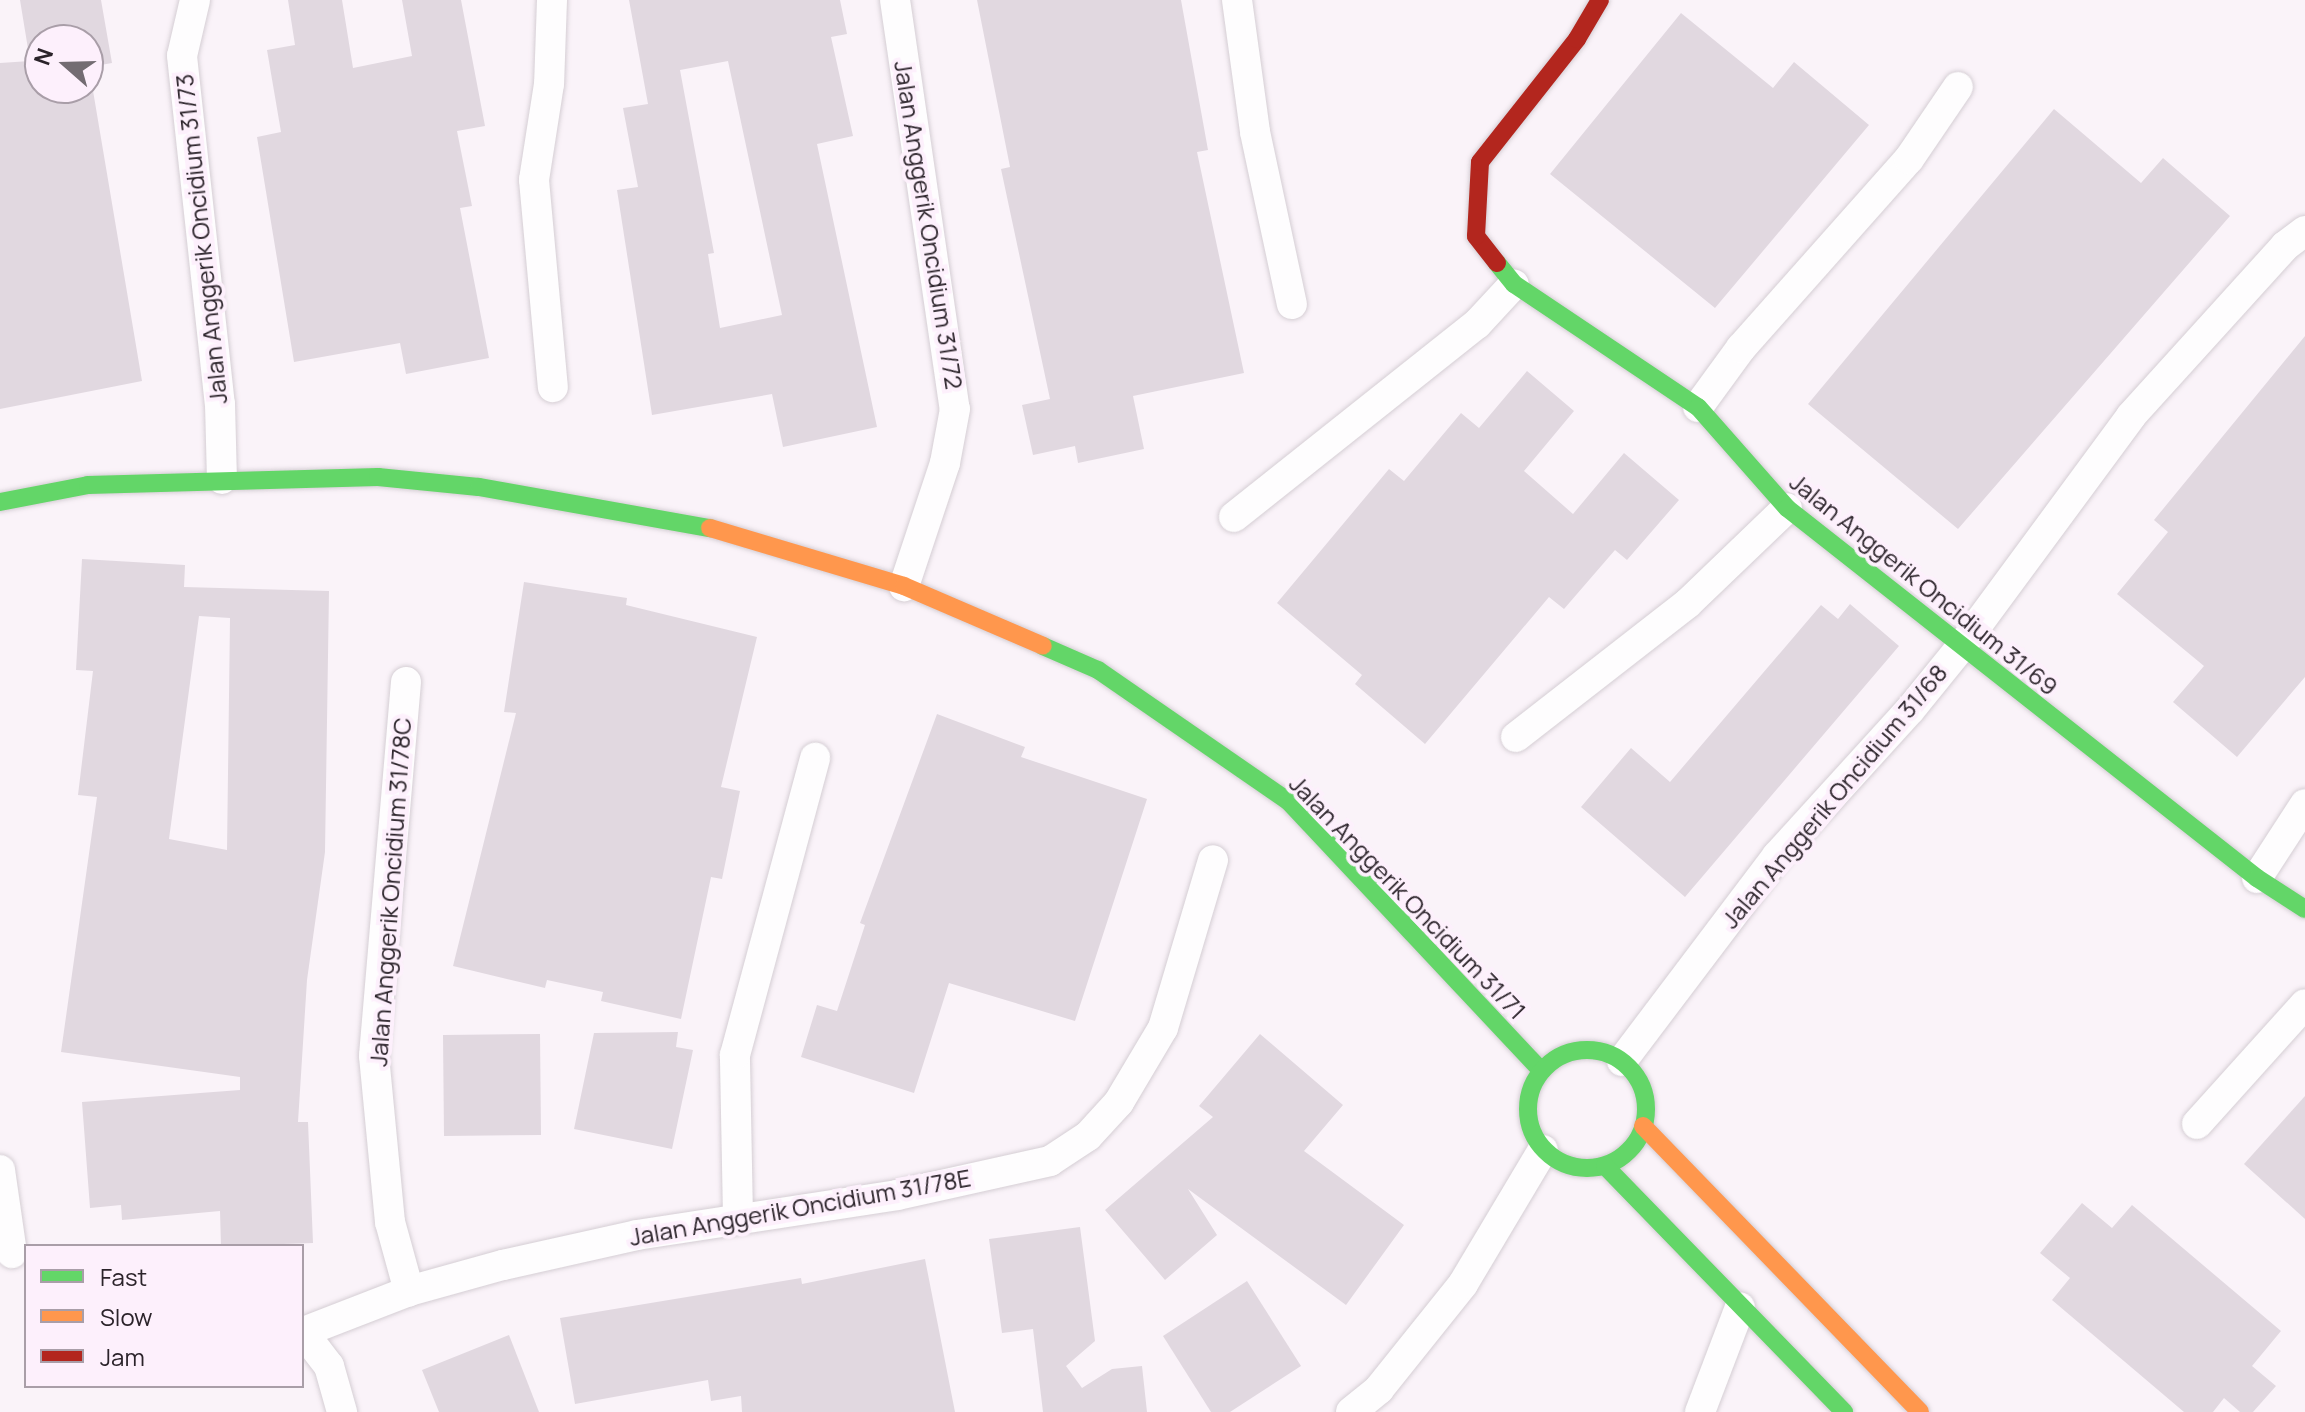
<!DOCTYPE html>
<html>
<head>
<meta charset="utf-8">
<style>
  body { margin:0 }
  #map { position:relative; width:2305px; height:1412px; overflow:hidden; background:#faf3f9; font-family:Manrope,sans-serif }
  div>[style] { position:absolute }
  .building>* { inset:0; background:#e1d8e0 }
  .roads { filter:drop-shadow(0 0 2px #d5ced4) drop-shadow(0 0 2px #d5ced4) }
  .street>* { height:30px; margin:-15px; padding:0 15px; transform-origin:15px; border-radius:15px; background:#fefdfe }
  .fast>* { height:18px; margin:-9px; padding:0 9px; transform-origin:9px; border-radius:9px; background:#63d668 }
  .fast>.ring { margin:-9px; padding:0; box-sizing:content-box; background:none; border:18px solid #63d668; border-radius:50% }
  .slow>* { height:18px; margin:-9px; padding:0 9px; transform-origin:9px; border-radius:9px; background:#ff974d }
  .jam>* { height:18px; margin:-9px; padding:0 9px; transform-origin:9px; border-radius:9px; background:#b3261e }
  span { translate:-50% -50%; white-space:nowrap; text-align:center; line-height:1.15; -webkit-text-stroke:8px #fdf0fc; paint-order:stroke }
  .street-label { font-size:24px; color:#2b232a }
  .legend { position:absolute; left:24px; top:1244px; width:280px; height:144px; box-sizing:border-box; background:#fdf0fc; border:2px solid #a99ea8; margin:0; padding:10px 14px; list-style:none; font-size:24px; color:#2b232a }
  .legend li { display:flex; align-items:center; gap:16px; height:40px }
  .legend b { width:40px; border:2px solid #a99ea8 }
  .north { position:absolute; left:24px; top:24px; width:80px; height:80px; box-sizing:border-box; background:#fdf0fc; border:2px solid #a99ea8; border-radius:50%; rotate:290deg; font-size:22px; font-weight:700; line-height:32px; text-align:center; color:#2b232a }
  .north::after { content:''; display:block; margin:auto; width:28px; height:36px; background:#736c72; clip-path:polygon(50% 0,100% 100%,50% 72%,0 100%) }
</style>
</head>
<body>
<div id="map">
  <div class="building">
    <i style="clip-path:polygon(evenodd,20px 0,101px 0,112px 63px,89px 67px,142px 381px,0 409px,0 63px,30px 61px,20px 0,40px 40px,88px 40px,88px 88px,40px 88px,40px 40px)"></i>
    <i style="clip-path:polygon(288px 0,342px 0,353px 68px,412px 56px,402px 0,461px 0,485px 126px,457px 131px,472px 206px,460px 208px,489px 358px,406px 374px,400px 343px,294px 362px,257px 137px,281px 132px,267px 50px,295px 45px)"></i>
    <i style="clip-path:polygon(evenodd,629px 0,840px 0,847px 34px,831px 37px,853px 136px,817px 144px,877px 427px,783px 447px,772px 394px,652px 415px,617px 190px,638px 187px,623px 108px,648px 104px,629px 0,728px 61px,782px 315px,720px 328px,708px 254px,714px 253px,680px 70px,728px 61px)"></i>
    <i style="clip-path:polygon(977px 0,1181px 0,1208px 150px,1197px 152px,1244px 373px,1133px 396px,1144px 449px,1078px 463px,1075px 446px,1033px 455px,1022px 405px,1050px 399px,1001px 169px,1010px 167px)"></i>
    <i style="clip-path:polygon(1681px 13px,1773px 88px,1794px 62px,1869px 125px,1715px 308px,1550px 174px)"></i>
    <i style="clip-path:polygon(2054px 109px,2141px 183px,2163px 158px,2230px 216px,1958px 529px,1808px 404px)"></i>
    <i style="clip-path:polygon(2305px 336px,2305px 677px,2237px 757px,2173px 702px,2204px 666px,2117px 594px,2168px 532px,2154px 520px)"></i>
    <i style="clip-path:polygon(1527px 371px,1574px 411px,1524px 471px,1573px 514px,1624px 453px,1679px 500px,1627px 560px,1615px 550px,1564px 609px,1549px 597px,1425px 744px,1355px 684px,1362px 675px,1277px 603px,1389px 469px,1404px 481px,1461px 413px,1479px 428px)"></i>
    <i style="clip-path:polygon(evenodd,82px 559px,185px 565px,184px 587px,329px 591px,325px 852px,307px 980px,298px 1122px,308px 1122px,313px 1243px,221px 1246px,220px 1211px,122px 1220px,121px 1205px,90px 1208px,82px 1102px,240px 1090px,240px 1077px,61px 1052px,97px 797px,78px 795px,93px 671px,76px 670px,82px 559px,199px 616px,230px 618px,227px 850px,169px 839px,199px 616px)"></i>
    <i style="clip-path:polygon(524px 582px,627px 598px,626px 605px,757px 637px,721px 787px,740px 791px,722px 879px,711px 877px,681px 1019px,601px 1001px,603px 992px,547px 980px,545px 988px,453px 966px,516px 713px,504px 712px)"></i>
    <i style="clip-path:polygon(1850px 604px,1899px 646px,1685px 897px,1581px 807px,1631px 748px,1670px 782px,1821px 605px,1838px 619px)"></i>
    <i style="clip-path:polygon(937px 714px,1025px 747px,1021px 757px,1147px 799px,1075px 1021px,949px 983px,914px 1093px,801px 1057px,817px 1005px,837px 1011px,865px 925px,860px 923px)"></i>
    <i style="clip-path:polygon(678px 1032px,676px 1047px,693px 1050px,672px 1149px,574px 1129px,594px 1033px)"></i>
    <i style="clip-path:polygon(540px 1034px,541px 1135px,444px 1136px,443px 1035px)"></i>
    <i style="clip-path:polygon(1260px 1034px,1343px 1105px,1304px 1151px,1404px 1225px,1346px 1305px,1188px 1189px,1217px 1235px,1165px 1280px,1105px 1210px,1213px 1117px,1199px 1106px)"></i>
    <i style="clip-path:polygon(2305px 1096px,2305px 1219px,2244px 1164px)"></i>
    <i style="clip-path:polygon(2082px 1203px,2112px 1228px,2132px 1205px,2281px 1331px,2252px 1366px,2276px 1386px,2253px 1412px,2240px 1412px,2224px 1398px,2213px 1412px,2184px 1412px,2052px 1300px,2070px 1278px,2040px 1253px)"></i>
    <i style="clip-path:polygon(1080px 1227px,1095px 1341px,1066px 1366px,1082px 1388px,1112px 1369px,1142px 1366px,1147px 1412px,1043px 1412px,1033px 1329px,1002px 1333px,989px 1239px)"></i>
    <i style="clip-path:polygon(925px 1259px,955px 1412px,742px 1412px,741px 1396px,711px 1401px,708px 1380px,575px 1404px,560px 1318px,801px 1278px,802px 1284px)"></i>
    <i style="clip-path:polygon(1247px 1281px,1301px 1366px,1230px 1412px,1211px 1412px,1163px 1336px)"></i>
    <i style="clip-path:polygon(509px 1335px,539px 1412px,439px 1412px,422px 1370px)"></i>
  </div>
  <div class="roads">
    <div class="street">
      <i style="left:195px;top:0;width:57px;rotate:103.1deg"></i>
      <i style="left:182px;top:56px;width:350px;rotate:83.8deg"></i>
      <i style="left:220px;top:404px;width:75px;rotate:88.5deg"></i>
      <i style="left:552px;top:0;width:84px;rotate:92deg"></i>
      <i style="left:549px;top:84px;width:97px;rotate:98.9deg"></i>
      <i style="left:534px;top:180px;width:208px;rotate:84.8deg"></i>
      <i style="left:895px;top:0;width:413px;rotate:81.7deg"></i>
      <i style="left:955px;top:409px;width:55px;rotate:100.5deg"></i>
      <i style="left:945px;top:463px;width:130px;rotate:108.4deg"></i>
      <i style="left:1237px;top:0;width:133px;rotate:82.2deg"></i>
      <i style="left:1255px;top:132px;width:176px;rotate:77.9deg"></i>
      <i style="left:1698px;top:407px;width:73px;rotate:-53.9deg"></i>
      <i style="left:1741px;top:348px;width:253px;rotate:-48.4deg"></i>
      <i style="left:1909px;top:159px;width:87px;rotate:-55.8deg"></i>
      <i style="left:1234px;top:517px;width:310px;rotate:-38.5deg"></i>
      <i style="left:1477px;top:324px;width:54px;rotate:-47.2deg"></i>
      <i style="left:406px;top:682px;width:375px;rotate:94.9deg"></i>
      <i style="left:374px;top:1056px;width:167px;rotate:84.5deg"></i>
      <i style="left:390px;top:1222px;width:72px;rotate:74.6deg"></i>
      <i style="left:1516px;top:737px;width:218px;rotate:-37.9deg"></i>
      <i style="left:1688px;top:603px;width:137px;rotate:-43.8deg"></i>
      <i style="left:2257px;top:878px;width:88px;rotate:-57deg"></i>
      <i style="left:1622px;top:1061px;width:257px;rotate:-52.9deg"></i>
      <i style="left:1777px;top:856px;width:197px;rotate:-47.7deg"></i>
      <i style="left:1910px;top:710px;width:81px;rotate:-51deg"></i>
      <i style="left:1961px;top:647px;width:287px;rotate:-53.6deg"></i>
      <i style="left:2131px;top:416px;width:229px;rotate:-47.8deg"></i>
      <i style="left:2285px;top:246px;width:25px;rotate:-37deg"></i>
      <i style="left:2197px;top:1124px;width:161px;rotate:-48deg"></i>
      <i style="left:0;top:1170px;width:84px;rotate:81.8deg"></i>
      <i style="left:738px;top:1217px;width:162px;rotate:-91.1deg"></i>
      <i style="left:735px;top:1055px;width:308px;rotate:-74.9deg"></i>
      <i style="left:302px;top:1331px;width:44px;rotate:52.4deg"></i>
      <i style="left:329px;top:1366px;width:48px;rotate:74.2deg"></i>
      <i style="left:306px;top:1331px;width:110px;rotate:-21.2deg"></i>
      <i style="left:409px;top:1291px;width:98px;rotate:-15.5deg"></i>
      <i style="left:503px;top:1265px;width:137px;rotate:-12.6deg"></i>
      <i style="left:637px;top:1235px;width:263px;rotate:-8.7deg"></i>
      <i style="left:897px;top:1195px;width:157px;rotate:-12.5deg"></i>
      <i style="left:1050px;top:1161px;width:45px;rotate:-33.3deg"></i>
      <i style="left:1088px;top:1136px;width:46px;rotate:-47.6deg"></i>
      <i style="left:1119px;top:1102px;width:86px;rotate:-59.3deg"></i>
      <i style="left:1163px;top:1028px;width:175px;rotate:-73.4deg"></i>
      <i style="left:1351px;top:1412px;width:36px;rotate:-39deg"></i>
      <i style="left:1379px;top:1389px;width:134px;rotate:-51.3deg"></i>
      <i style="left:1463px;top:1284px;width:156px;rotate:-59.2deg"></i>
      <i style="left:1700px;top:1412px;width:112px;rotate:-69.1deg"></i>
    </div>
    <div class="fast">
      <i style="left:1497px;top:263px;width:27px;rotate:51deg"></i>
      <i style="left:1514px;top:284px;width:221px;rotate:33.8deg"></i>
      <i style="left:1698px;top:407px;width:135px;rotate:48.6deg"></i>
      <i style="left:1787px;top:508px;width:598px;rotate:38.21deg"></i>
      <i style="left:2257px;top:878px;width:57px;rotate:32.9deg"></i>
      <i style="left:0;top:502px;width:90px;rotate:-10.9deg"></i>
      <i style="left:88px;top:485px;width:290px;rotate:-1.6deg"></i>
      <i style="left:378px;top:477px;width:101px;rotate:5.7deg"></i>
      <i style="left:479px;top:487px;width:235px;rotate:10.1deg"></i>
      <i style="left:1043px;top:646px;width:60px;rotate:23.6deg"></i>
      <i style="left:1098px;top:670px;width:232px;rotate:34.6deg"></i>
      <i style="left:1289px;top:802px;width:368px;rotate:46.8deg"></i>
      <i class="ring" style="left:1528px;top:1050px;width:100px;height:100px"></i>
      <i style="left:1605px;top:1166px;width:343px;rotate:45.8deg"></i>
    </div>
    <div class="slow">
      <i style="left:710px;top:528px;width:202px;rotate:16.6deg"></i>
      <i style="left:904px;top:586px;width:151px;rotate:23.3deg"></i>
      <i style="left:1643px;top:1126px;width:398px;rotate:45.9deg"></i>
    </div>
    <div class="jam">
      <i style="left:1497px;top:263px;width:34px;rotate:-128deg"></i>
      <i style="left:1476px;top:236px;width:74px;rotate:-86.9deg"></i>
      <i style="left:1480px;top:162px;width:157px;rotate:-51.7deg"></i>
      <i style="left:1577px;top:39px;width:45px;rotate:-59.5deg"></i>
    </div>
  </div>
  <div class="street-label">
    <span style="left:929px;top:225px;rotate:81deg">Jalan Anggerik Oncidium 31/72</span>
    <span style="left:201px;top:239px;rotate:-96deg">Jalan Anggerik Oncidium 31/73</span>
    <span style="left:1924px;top:584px;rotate:39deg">Jalan Anggerik Oncidium 31/69</span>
    <span style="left:1834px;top:796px;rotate:-50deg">Jalan Anggerik Oncidium 31/68</span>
    <span style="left:390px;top:892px;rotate:-86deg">Jalan Anggerik Oncidium 31/78C</span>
    <span style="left:1408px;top:897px;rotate:46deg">Jalan Anggerik Oncidium 31/71</span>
    <span style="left:800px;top:1207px;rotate:-10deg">Jalan Anggerik Oncidium 31/78E</span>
  </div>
  <ul class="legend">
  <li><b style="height:10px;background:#63d668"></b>Fast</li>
  <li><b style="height:10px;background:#ff974d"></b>Slow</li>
  <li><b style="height:10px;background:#b3261e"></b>Jam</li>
  </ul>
  <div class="north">N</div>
</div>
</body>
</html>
